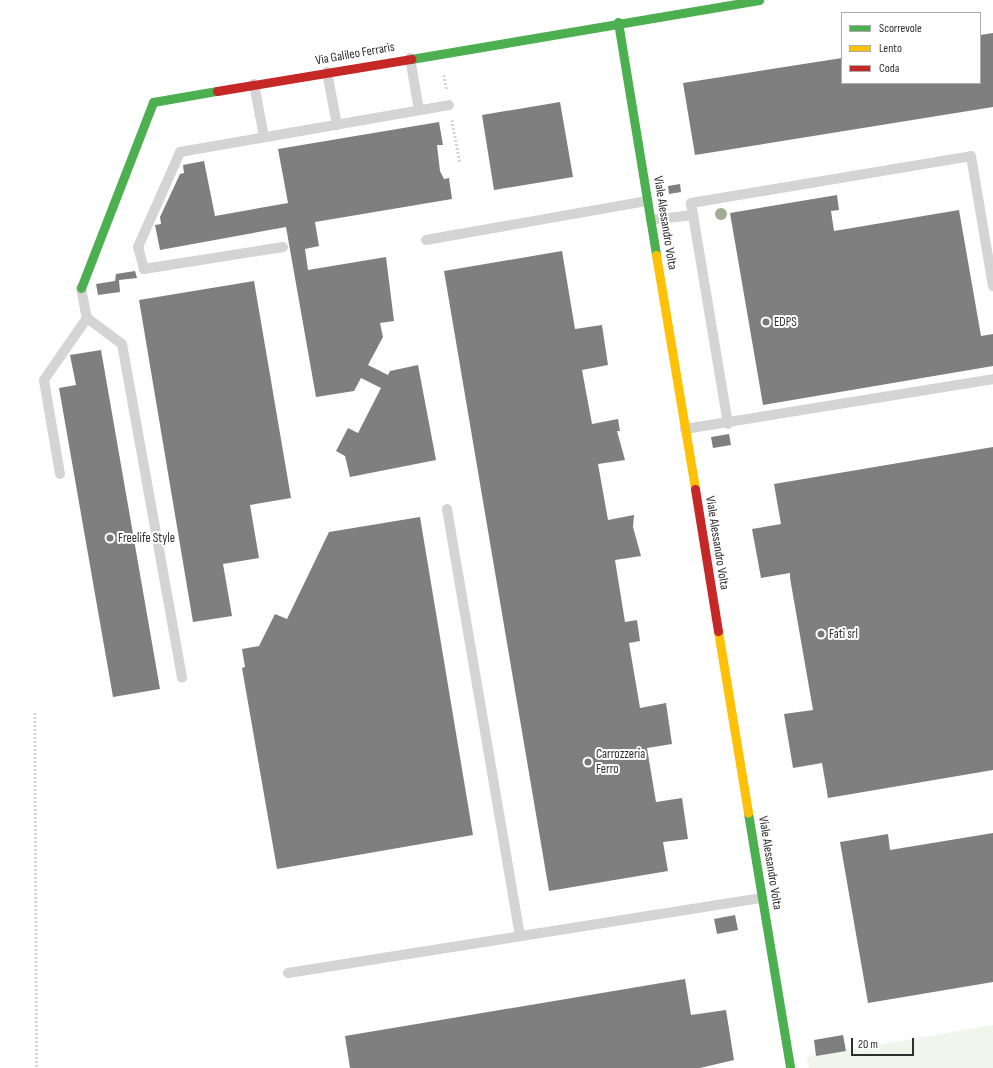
<!DOCTYPE html>
<html>
<head>
<meta charset="utf-8">
<style>
  body { margin:0 }
  #map { position:relative; width:993px; height:1068px; overflow:hidden; background:#fff; font-family:"Sofia Sans Condensed",sans-serif }
  div>[style] { position:absolute }
  .green>* { inset:0; background:#f1f5ec }
  .building>* { inset:0; background:#7f7f7f }
  .path>* { height:2.5px; margin-top:-1.25px; transform-origin:0; background:repeating-linear-gradient(90deg,#d4d4d4 0 2px,transparent 0 4px) }
  .lane>* { height:10px; margin:-5px; padding:0 5px; transform-origin:5px; border-radius:5px; background:#d4d4d4 }
  .fast>* { height:9px; margin:-4.5px; padding:0 4.5px; transform-origin:4.5px; border-radius:4.5px; background:#4caf50 }
  .slow>* { height:9px; margin:-4.5px; padding:0 4.5px; transform-origin:4.5px; border-radius:4.5px; background:#ffc107 }
  .jam>* { height:9px; margin:-4.5px; padding:0 4.5px; transform-origin:4.5px; border-radius:4.5px; background:#c62828 }
  .trees>* { width:12px; height:12px; margin:-6px; border-radius:50%; background:#a1ac94 }
  .dots>* { width:11px; height:11px; translate:-50% -50%; box-sizing:border-box; border:2px solid #fff; border-radius:50% }
  span { translate:-50% -50%; white-space:nowrap; text-align:center; line-height:1.15; -webkit-text-stroke:4px #fff; paint-order:stroke }
  .street-label { font-size:13px; color:#2f2f2f }
  .poi-label { font-size:13px; color:#2f2f2f }
  .left { translate:0 -50%; text-align:left }
  .legend { position:absolute; left:841px; top:12px; width:140px; height:72px; box-sizing:border-box; background:#fff; border:1px solid #acacac; margin:0; padding:5px 7px; list-style:none; font-size:12px; color:#2f2f2f }
  .legend li { display:flex; align-items:center; gap:8px; height:20px }
  .legend b { width:20px; border:1px solid #acacac }
  .scale { position:absolute; left:851px; top:1038px; width:63px; height:18px; box-sizing:border-box; border:2px solid #2f2f2f; border-top:0; padding-left:5px; font-size:12px; line-height:14px; white-space:nowrap; color:#2f2f2f; -webkit-text-stroke:3px #fff; paint-order:stroke }
</style>
</head>
<body>
<div id="map">
  <div class="green">
    <i style="clip-path:polygon(993px 1025px,993px 1068px,809px 1068px,807px 1057px)"></i>
  </div>
  <div class="building">
    <i style="clip-path:polygon(993px 33px,993px 107px,695px 155px,683px 83px,842px 58px,842px 83px,980px 83px,980px 35px)"></i>
    <i style="clip-path:polygon(560px 102px,573px 177px,494px 190px,482px 115px)"></i>
    <i style="clip-path:polygon(439px 122px,443px 145px,437px 145px,440px 171px,444px 179px,449px 178px,452px 199px,315px 222px,319px 246px,305px 249px,308px 270px,386px 257px,394px 321px,380px 323px,383px 337px,368px 365px,388px 375px,390px 371px,418px 365px,436px 460px,350px 477px,345px 456px,336px 451px,348px 428px,358px 433px,381px 388px,361px 378px,354px 391px,316px 397px,286px 227px,160px 250px,155px 225px,161px 224px,160px 217px,180px 174px,184px 173px,183px 165px,204px 161px,215px 216px,288px 203px,278px 149px)"></i>
    <i style="clip-path:polygon(680px 184px,681px 192px,669px 194px,668px 186px)"></i>
    <i style="clip-path:polygon(837px 195px,839px 210px,831px 211px,834px 231px,959px 210px,981px 336px,993px 334px,993px 366px,763px 405px,730px 213px)"></i>
    <i style="clip-path:polygon(562px 251px,575px 329px,602px 325px,608px 365px,582px 370px,592px 424px,618px 419px,620px 431px,617px 431px,625px 460px,598px 464px,608px 520px,634px 515px,633px 527px,641px 556px,615px 560px,625px 622px,637px 620px,640px 641px,629px 643px,640px 708px,666px 703px,672px 744px,647px 748px,656px 802px,682px 798px,688px 839px,663px 842px,668px 871px,549px 891px,444px 271px)"></i>
    <i style="clip-path:polygon(135px 271px,137px 278px,119px 280px,120px 292px,98px 295px,96px 284px,115px 281px,116px 274px)"></i>
    <i style="clip-path:polygon(254px 281px,291px 498px,250px 505px,259px 558px,223px 564px,232px 616px,193px 622px,139px 300px)"></i>
    <i style="clip-path:polygon(101px 350px,160px 689px,113px 697px,59px 388px,76px 385px,70px 355px)"></i>
    <i style="clip-path:polygon(729px 434px,731px 445px,713px 448px,711px 437px)"></i>
    <i style="clip-path:polygon(993px 447px,993px 770px,828px 798px,822px 763px,793px 768px,784px 714px,813px 710px,790px 578px,790px 573px,761px 578px,752px 529px,781px 524px,774px 484px)"></i>
    <i style="clip-path:polygon(420px 517px,473px 835px,277px 869px,242px 668px,245px 667px,242px 649px,259px 646px,275px 614px,287px 619px,329px 532px)"></i>
    <i style="clip-path:polygon(993px 833px,993px 982px,868px 1003px,840px 842px,888px 834px,890px 850px)"></i>
    <i style="clip-path:polygon(735px 915px,738px 930px,717px 934px,714px 919px)"></i>
    <i style="clip-path:polygon(685px 979px,691px 1015px,726px 1010px,734px 1060px,700px 1068px,350px 1068px,345px 1036px)"></i>
    <i style="clip-path:polygon(843px 1035px,846px 1051px,816px 1056px,814px 1040px)"></i>
  </div>
  <div class="path">
    <i style="left:444px;top:75px;width:15px;rotate:79deg"></i>
    <i style="left:452px;top:120px;width:43px;rotate:79.2deg"></i>
    <i style="left:35px;top:713px;width:355px;rotate:89.7deg"></i>
  </div>
  <div class="lane">
    <i style="left:410px;top:58px;width:53px;rotate:80.2deg"></i>
    <i style="left:327px;top:72px;width:54px;rotate:79.3deg"></i>
    <i style="left:254px;top:84px;width:54px;rotate:79.3deg"></i>
    <i style="left:651px;top:220px;width:42px;rotate:-6.8deg"></i>
    <i style="left:426px;top:240px;width:225px;rotate:-10deg"></i>
    <i style="left:283px;top:247px;width:141px;rotate:171deg"></i>
    <i style="left:144px;top:269px;width:23px;rotate:-105deg"></i>
    <i style="left:138px;top:247px;width:104px;rotate:-66.1deg"></i>
    <i style="left:180px;top:152px;width:273px;rotate:-9.9deg"></i>
    <i style="left:81px;top:288px;width:31px;rotate:79deg"></i>
    <i style="left:87px;top:318px;width:44px;rotate:36.6deg"></i>
    <i style="left:122px;top:344px;width:339px;rotate:79.8deg"></i>
    <i style="left:728px;top:424px;width:224px;rotate:-99.5deg"></i>
    <i style="left:691px;top:203px;width:284px;rotate:-9.5deg"></i>
    <i style="left:971px;top:156px;width:132px;rotate:80.4deg"></i>
    <i style="left:685px;top:429px;width:312px;rotate:-9.2deg"></i>
    <i style="left:60px;top:474px;width:95px;rotate:-99.7deg"></i>
    <i style="left:44px;top:380px;width:75px;rotate:-55.3deg"></i>
    <i style="left:447px;top:509px;width:433px;rotate:80.3deg"></i>
    <i style="left:288px;top:973px;width:480px;rotate:-9deg"></i>
  </div>
  <div class="fast">
    <i style="left:618px;top:22px;width:236px;rotate:80.7deg"></i>
    <i style="left:411px;top:59px;width:353px;rotate:-9.6deg"></i>
    <i style="left:81px;top:288px;width:199px;rotate:-68.8deg"></i>
    <i style="left:153px;top:102px;width:65px;rotate:-9.8deg"></i>
    <i style="left:748px;top:813px;width:258px;rotate:80.6deg"></i>
  </div>
  <div class="slow">
    <i style="left:656px;top:255px;width:237px;rotate:80.5deg"></i>
    <i style="left:718px;top:631px;width:184px;rotate:80.6deg"></i>
  </div>
  <div class="jam">
    <i style="left:217px;top:91px;width:197px;rotate:-9.4deg"></i>
    <i style="left:695px;top:489px;width:144px;rotate:80.8deg"></i>
  </div>
  <div class="trees">
    <i style="left:721px;top:214px"></i>
  </div>
  <div class="dots">
    <i style="left:766px;top:322px;background:#787878"></i>
    <i style="left:110px;top:538px;background:#787878"></i>
    <i style="left:821px;top:634px;background:#787878"></i>
    <i style="left:588px;top:762px;background:#787878"></i>
  </div>
  <div class="street-label">
    <span style="left:355px;top:54px;rotate:-10deg">Via Galileo Ferraris</span>
    <span style="left:665px;top:223px;rotate:81deg">Viale Alessandro Volta</span>
    <span style="left:717px;top:543px;rotate:81deg">Viale Alessandro Volta</span>
    <span style="left:770px;top:863px;rotate:81deg">Viale Alessandro Volta</span>
  </div>
  <div class="poi-label">
    <span class="left" style="left:774px;top:322px">EDPS</span>
    <span class="left" style="left:118px;top:538px">Freelife Style</span>
    <span class="left" style="left:829px;top:634px">Fati srl</span>
    <span class="left" style="left:596px;top:762px">Carrozzeria<br>Ferro</span>
  </div>
  <ul class="legend">
  <li><b style="height:5px;background:#4caf50"></b>Scorrevole</li>
  <li><b style="height:5px;background:#ffc107"></b>Lento</li>
  <li><b style="height:5px;background:#c62828"></b>Coda</li>
  </ul>
  <div class="scale">20 m</div>
</div>
</body>
</html>
